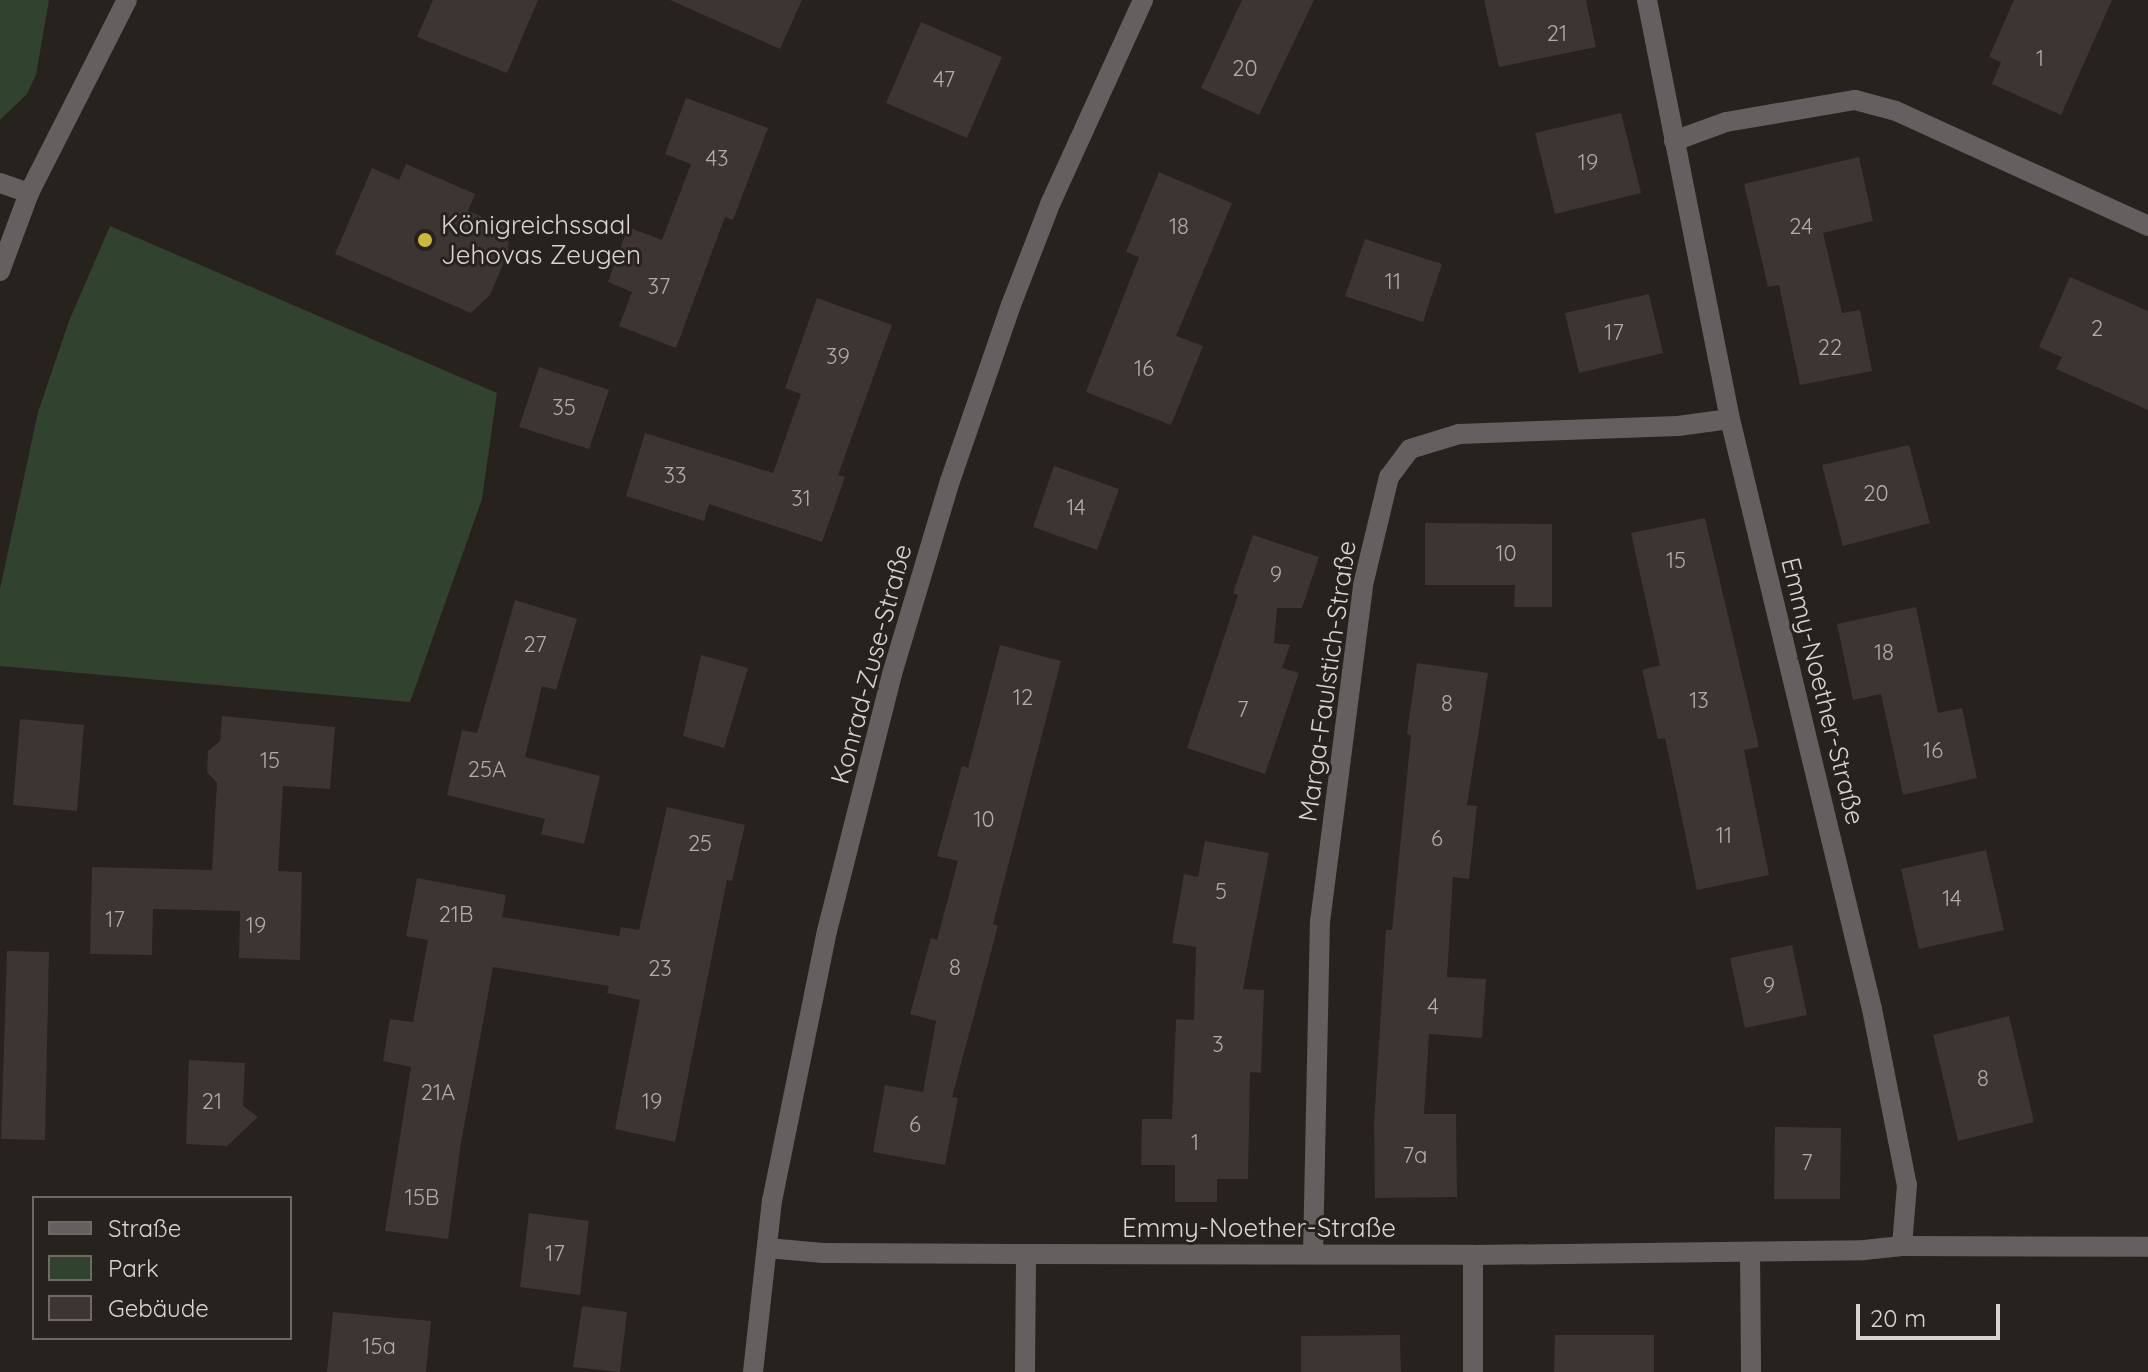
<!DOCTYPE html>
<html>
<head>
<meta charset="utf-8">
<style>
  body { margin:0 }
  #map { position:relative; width:2148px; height:1372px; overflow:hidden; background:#27221d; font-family:Quicksand,sans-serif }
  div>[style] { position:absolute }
  .green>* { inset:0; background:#31432e }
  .building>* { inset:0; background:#3c3531 }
  .minor>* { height:20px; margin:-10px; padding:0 10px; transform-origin:10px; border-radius:10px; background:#64605f }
  .dots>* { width:22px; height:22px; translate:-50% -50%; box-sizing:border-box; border:4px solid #27221d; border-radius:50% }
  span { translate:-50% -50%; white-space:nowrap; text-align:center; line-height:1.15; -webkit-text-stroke:6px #27221d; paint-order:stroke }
  .number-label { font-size:22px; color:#b0aca9 }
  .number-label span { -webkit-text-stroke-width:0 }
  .poi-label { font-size:26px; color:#d7d4d1 }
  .left { translate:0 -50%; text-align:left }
  .street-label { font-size:26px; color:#d7d4d1 }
  .legend { position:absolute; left:32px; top:1196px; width:260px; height:144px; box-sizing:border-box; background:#27221d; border:2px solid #6d6965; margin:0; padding:10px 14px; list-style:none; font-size:24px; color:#d7d4d1 }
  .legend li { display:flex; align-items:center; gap:16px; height:40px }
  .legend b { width:40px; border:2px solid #6d6965 }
  .scale { position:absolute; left:1856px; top:1304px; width:144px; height:36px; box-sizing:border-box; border:4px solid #d7d4d1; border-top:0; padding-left:10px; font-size:24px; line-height:28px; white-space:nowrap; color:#d7d4d1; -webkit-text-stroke:6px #27221d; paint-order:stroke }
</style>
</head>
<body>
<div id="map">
  <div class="green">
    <i style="clip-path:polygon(0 0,49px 0,36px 75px,27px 94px,0 120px)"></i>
    <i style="clip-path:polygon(110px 226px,497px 393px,482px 499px,410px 702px,0 666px,0 589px,38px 412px,69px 321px)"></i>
  </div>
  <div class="building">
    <i style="clip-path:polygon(433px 0,538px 0,507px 73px,417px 37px)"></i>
    <i style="clip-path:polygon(670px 0,802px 0,780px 49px)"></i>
    <i style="clip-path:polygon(1242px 0,1314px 0,1259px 115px,1201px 88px)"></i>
    <i style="clip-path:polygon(1484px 0,1586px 0,1596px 47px,1499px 67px)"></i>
    <i style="clip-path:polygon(2014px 0,2112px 0,2061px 115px,1992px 84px,2001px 62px,1989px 57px)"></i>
    <i style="clip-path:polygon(921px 22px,1002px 57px,967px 138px,886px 103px)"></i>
    <i style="clip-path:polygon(686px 98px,768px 128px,733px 220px,725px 217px,676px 348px,619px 326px,632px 292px,608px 282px,628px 227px,662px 240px,691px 164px,665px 154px)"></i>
    <i style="clip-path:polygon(1621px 113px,1641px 193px,1555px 214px,1535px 133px)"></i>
    <i style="clip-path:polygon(1859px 157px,1873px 221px,1823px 233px,1842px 313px,1860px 310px,1872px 371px,1800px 385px,1779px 285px,1768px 287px,1744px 184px)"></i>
    <i style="clip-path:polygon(406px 164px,475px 194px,468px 211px,509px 228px,508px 253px,490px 295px,471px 313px,335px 254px,372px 168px,399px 180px)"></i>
    <i style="clip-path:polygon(1159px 172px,1232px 203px,1176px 336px,1203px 346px,1171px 425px,1086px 392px,1139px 257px,1126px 252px)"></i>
    <i style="clip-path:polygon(1365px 239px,1442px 264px,1423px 322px,1345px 296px)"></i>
    <i style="clip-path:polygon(2070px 277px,2148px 311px,2148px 410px,2056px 369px,2062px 357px,2039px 347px)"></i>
    <i style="clip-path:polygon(1649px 294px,1663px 353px,1579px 373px,1565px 313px)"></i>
    <i style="clip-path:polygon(817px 298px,892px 325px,838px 475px,845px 477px,822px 542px,709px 504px,704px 521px,626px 496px,645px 433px,773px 473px,801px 394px,785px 388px)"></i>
    <i style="clip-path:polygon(539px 367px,609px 390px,589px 449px,519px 427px)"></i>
    <i style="clip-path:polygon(1909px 445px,1930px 523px,1843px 546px,1822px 465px)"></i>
    <i style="clip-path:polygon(1054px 466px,1119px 489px,1097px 550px,1033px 527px)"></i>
    <i style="clip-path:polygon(1705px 518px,1759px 747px,1744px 750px,1769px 875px,1697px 890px,1665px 738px,1658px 739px,1642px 670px,1660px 665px,1631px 533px)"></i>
    <i style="clip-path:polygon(1425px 523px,1552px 524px,1552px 607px,1514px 607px,1515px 585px,1425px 585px)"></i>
    <i style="clip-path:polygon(1253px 535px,1319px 557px,1302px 608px,1277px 608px,1274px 643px,1290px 645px,1282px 668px,1299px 673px,1265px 774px,1187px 748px,1238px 595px,1233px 593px)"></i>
    <i style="clip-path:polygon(515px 600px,577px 619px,556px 690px,542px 686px,525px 757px,600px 776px,584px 844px,541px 834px,545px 819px,447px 795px,462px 730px,477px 733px)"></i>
    <i style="clip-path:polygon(1916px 607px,1938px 713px,1962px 708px,1977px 778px,1903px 795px,1881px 694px,1853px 700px,1837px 624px)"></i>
    <i style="clip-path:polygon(1000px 645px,1061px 661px,993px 924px,998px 926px,952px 1097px,958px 1098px,945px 1165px,873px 1152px,885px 1085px,923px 1092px,936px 1021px,910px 1014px,931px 938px,937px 940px,958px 861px,937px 856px,962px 766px,968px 768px)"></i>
    <i style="clip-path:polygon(701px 655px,748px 668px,724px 748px,683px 736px)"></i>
    <i style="clip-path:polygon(1417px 663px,1488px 673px,1467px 805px,1477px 806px,1469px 879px,1453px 877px,1447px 977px,1486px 979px,1482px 1038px,1429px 1034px,1424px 1114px,1456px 1114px,1457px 1197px,1375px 1198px,1374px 1123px,1386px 930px,1392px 930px,1411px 735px,1407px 734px)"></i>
    <i style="clip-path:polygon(222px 716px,335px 727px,330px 789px,283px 786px,278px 871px,302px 872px,300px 960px,239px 958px,240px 911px,153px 909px,152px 955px,90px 954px,92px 867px,212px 870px,217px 783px,207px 772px,208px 751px,220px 741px)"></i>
    <i style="clip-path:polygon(20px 719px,84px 725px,77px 811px,13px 805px)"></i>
    <i style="clip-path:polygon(667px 807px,745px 825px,732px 881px,727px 880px,675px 1142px,615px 1129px,640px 1000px,607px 993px,609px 986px,493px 967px,461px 1143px,448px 1239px,385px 1231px,411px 1067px,383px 1061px,390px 1019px,413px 1022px,428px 940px,406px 936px,417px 878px,506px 895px,502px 917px,619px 936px,621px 927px,639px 930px)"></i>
    <i style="clip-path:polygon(1205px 841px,1269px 853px,1243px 989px,1264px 990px,1261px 1073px,1250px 1072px,1248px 1179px,1217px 1179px,1217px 1202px,1175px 1202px,1175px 1165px,1141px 1165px,1142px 1119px,1172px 1119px,1176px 1019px,1194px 1020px,1196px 947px,1172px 943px,1184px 874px,1198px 877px)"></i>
    <i style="clip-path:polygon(1986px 850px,2004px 930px,1919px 949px,1901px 869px)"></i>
    <i style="clip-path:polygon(1792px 945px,1807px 1015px,1745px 1028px,1730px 958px)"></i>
    <i style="clip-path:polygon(7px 951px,49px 952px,45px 1140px,1px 1139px)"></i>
    <i style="clip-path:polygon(2009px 1016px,2034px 1122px,1958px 1141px,1933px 1035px)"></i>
    <i style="clip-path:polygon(189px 1060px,245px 1063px,243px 1106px,258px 1117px,227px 1146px,186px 1144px)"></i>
    <i style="clip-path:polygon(1775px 1127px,1841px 1128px,1840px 1199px,1774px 1199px)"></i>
    <i style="clip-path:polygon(529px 1213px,589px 1221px,580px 1295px,520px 1287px)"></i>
    <i style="clip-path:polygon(582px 1306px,627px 1312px,620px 1372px,573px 1367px)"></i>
    <i style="clip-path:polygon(333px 1312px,431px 1321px,426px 1372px,327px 1372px)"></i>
    <i style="clip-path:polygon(1400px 1335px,1401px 1372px,1301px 1372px,1301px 1336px)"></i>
    <i style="clip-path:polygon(1555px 1335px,1654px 1335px,1654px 1372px,1554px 1372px)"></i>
  </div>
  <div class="minor">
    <i style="left:1647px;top:0;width:427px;rotate:78.8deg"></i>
    <i style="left:1730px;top:419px;width:607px;rotate:76.47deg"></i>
    <i style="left:1872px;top:1009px;width:179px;rotate:78.8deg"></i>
    <i style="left:1907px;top:1185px;width:61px;rotate:94.7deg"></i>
    <i style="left:1674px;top:141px;width:55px;rotate:-20.1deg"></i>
    <i style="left:1726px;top:122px;width:131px;rotate:-9.7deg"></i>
    <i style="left:1855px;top:100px;width:42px;rotate:15deg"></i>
    <i style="left:1896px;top:111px;width:277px;rotate:24.5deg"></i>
    <i style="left:0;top:183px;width:31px;rotate:19deg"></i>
    <i style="left:0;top:271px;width:83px;rotate:-69.6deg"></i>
    <i style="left:29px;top:193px;width:216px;rotate:-63.1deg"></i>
    <i style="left:768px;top:1248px;width:55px;rotate:5.2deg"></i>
    <i style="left:823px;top:1253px;width:203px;rotate:0.3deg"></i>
    <i style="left:1026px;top:1254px;width:447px;rotate:0.1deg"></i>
    <i style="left:1473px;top:1255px;width:391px;rotate:-0.7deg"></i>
    <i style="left:1864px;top:1250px;width:38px;rotate:-6deg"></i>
    <i style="left:1902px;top:1246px;width:246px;rotate:0.2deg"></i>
    <i style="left:1750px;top:1252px;width:120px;rotate:89.5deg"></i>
    <i style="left:1313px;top:1253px;width:331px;rotate:-88.8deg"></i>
    <i style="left:1320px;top:922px;width:340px;rotate:-82.7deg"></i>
    <i style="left:1363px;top:585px;width:111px;rotate:-76.5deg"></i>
    <i style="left:1389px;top:477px;width:35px;rotate:-53deg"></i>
    <i style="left:1410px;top:449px;width:51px;rotate:-17deg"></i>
    <i style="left:1459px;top:434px;width:219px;rotate:-2.1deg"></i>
    <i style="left:1678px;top:426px;width:52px;rotate:-7.7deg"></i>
    <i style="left:753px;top:1372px;width:172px;rotate:-83.7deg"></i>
    <i style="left:772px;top:1201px;width:276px;rotate:-78.5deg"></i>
    <i style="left:827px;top:931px;width:265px;rotate:-75.8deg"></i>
    <i style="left:892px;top:674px;width:202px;rotate:-73.3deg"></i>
    <i style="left:950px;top:481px;width:186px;rotate:-70.9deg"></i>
    <i style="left:1011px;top:305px;width:110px;rotate:-68.8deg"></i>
    <i style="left:1051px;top:202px;width:222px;rotate:-65.5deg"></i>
    <i style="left:1025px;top:1372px;width:118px;rotate:-89.5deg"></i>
    <i style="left:1473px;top:1372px;width:117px;rotate:-90deg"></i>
  </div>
  <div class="dots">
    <i style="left:425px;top:240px;background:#c9ba3a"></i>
  </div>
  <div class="number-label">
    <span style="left:1557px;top:34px">21</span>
    <span style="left:2040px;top:59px">1</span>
    <span style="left:1245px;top:69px">20</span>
    <span style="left:944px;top:80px">47</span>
    <span style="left:717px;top:159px">43</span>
    <span style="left:1588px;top:163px">19</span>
    <span style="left:1179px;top:227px">18</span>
    <span style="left:1801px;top:227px">24</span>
    <span style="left:1393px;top:282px">11</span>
    <span style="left:659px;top:287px">37</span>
    <span style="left:2097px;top:329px">2</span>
    <span style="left:1614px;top:333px">17</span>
    <span style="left:1830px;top:348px">22</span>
    <span style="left:838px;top:357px">39</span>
    <span style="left:1144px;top:369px">16</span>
    <span style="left:564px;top:408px">35</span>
    <span style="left:675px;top:476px">33</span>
    <span style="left:1876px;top:494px">20</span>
    <span style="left:801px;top:499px">31</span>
    <span style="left:1076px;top:508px">14</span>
    <span style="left:1506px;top:554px">10</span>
    <span style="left:1676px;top:561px">15</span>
    <span style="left:1276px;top:575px">9</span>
    <span style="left:535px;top:645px">27</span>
    <span style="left:1884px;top:653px">18</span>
    <span style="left:1023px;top:698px">12</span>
    <span style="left:1699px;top:701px">13</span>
    <span style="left:1447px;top:704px">8</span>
    <span style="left:1243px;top:710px">7</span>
    <span style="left:1933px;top:751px">16</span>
    <span style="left:270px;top:761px">15</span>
    <span style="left:487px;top:770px">25A</span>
    <span style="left:984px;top:820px">10</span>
    <span style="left:1724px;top:836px">11</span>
    <span style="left:1437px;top:839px">6</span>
    <span style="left:700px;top:844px">25</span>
    <span style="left:1221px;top:892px">5</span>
    <span style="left:1952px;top:899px">14</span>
    <span style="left:456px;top:915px">21B</span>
    <span style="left:115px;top:920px">17</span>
    <span style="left:256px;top:926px">19</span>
    <span style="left:955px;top:968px">8</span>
    <span style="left:660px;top:969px">23</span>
    <span style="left:1769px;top:986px">9</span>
    <span style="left:1433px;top:1007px">4</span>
    <span style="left:1218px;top:1045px">3</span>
    <span style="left:1983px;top:1079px">8</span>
    <span style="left:438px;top:1093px">21A</span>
    <span style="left:212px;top:1102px">21</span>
    <span style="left:652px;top:1102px">19</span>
    <span style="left:915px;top:1125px">6</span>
    <span style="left:1195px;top:1143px">1</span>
    <span style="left:1415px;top:1156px">7a</span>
    <span style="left:1807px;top:1163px">7</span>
    <span style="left:422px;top:1198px">15B</span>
    <span style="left:555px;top:1254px">17</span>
    <span style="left:379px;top:1347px">15a</span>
  </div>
  <div class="poi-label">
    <span class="left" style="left:441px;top:240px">Königreichssaal<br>Jehovas Zeugen</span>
  </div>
  <div class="street-label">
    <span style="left:871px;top:664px;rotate:-75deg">Konrad-Zuse-Straße</span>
    <span style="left:1327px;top:681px;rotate:-82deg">Marga-Faulstich-Straße</span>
    <span style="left:1823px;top:691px;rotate:76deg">Emmy-Noether-Straße</span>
    <span style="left:1259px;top:1228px">Emmy-Noether-Straße</span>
  </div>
  <ul class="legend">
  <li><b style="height:10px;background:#64605f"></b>Straße</li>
  <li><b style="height:22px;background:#31432e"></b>Park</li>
  <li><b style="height:22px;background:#3c3531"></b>Gebäude</li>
  </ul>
  <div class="scale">20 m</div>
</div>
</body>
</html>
